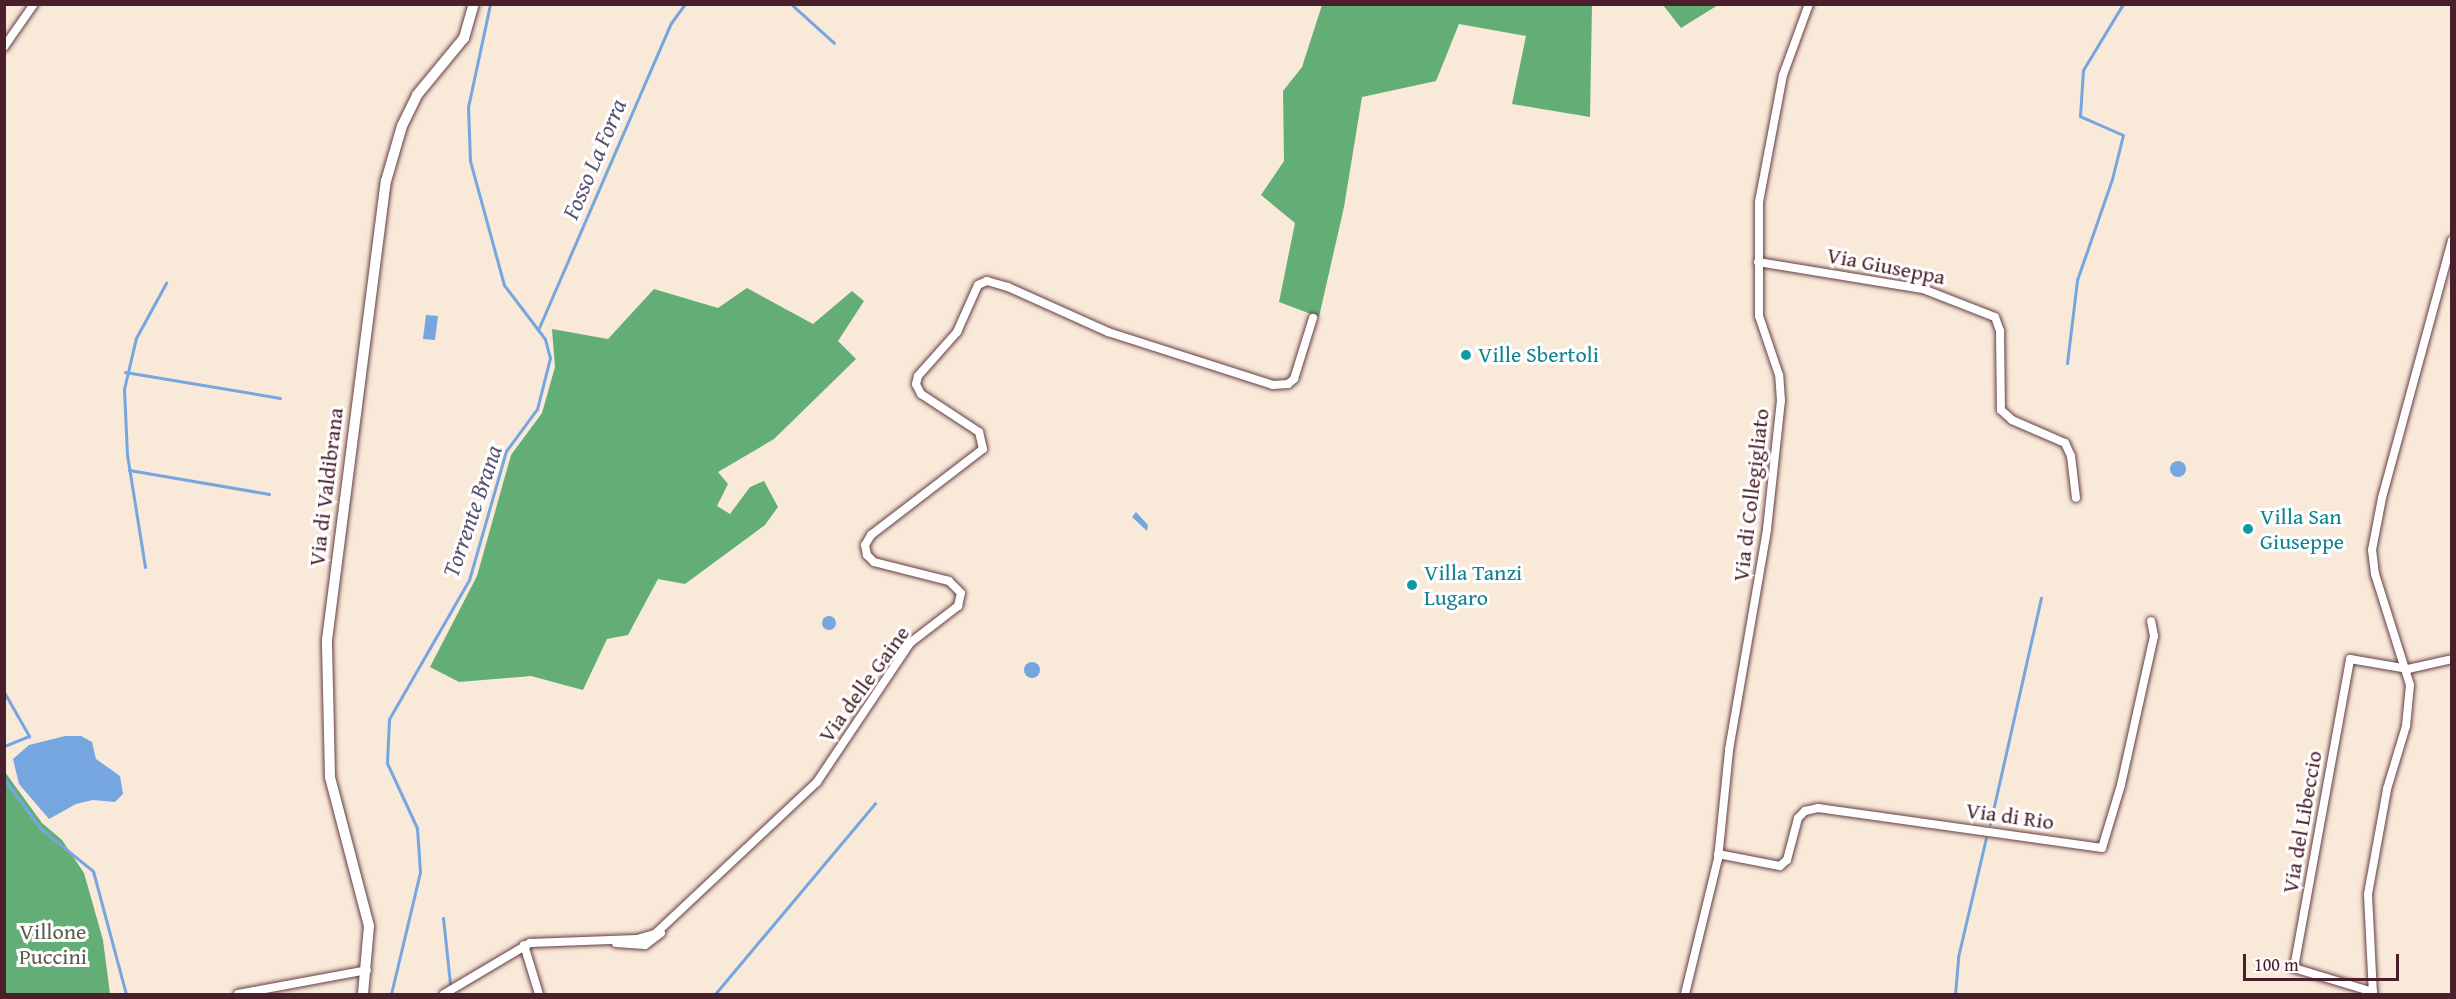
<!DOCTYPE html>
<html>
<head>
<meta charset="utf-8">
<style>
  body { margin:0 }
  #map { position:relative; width:2456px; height:999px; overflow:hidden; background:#f9e9d8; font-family:"Gentium Book Plus",serif }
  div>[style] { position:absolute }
  .forest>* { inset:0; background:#63ae76 }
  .water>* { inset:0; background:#75a6e0 }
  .round { border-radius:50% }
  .stream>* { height:3px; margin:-1.5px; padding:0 1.5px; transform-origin:1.5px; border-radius:1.5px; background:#75a6e0 }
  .roads { filter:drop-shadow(0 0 2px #643d45) drop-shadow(0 0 2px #643d45) }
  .minor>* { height:8px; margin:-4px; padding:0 4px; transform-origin:4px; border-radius:4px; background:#fff }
  .tertiary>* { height:10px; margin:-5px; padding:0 5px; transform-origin:5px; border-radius:5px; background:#fff }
  .dots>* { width:16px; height:16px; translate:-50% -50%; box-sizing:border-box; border:3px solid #fff; border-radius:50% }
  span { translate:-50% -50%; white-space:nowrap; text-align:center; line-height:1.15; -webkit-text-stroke:6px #fff; paint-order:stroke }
  .street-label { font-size:22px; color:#4a1f2b }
  .culture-label { font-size:22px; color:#0d838f }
  .left { translate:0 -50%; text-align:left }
  .park-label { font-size:22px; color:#5b5b4c }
  .water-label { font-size:24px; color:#5b5573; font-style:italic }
  .frame { position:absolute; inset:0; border:6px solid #4a1f2b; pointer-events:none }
  .scale { position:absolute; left:2243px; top:954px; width:156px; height:27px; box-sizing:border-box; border:3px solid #4a1f2b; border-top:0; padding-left:8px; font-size:18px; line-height:21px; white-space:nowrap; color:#4a1f2b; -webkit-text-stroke:4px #fff; paint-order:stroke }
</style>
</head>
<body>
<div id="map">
  <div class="forest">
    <i style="clip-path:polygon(1322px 5px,1592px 5px,1590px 117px,1512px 104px,1526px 36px,1459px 24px,1436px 81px,1362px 97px,1344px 207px,1319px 317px,1279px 302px,1295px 223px,1261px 195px,1284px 161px,1283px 91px,1302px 67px)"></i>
    <i style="clip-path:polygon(1663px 5px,1718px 5px,1681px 28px)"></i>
    <i style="clip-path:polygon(747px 288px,813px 324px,852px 291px,864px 301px,838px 341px,856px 359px,774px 439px,718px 472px,728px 484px,717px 506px,730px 514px,750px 487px,764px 481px,778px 507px,765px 525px,685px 584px,658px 579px,628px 635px,607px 639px,583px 690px,531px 676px,459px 682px,430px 667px,477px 576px,511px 455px,542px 413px,555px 367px,552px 329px,608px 339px,654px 289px,718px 308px)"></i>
    <i style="clip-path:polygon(5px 772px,42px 823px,62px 840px,84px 873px,103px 940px,110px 994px,5px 994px)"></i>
  </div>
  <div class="water">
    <i style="clip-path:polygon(426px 315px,438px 316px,435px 340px,423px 339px)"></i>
    <i class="round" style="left:2170px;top:461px;width:16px;height:16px"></i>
    <i style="clip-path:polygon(1136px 512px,1148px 525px,1147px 531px,1132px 517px)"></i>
    <i class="round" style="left:822px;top:616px;width:14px;height:14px"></i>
    <i class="round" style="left:1024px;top:662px;width:16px;height:16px"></i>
    <i style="clip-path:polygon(65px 736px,81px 736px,92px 742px,96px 759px,120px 776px,123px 794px,115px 802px,93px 800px,76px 804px,49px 819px,19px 784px,13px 759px,29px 745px)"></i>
  </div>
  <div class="stream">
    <i style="left:791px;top:4px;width:58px;rotate:42.2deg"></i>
    <i style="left:538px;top:330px;width:335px;rotate:-66.6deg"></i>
    <i style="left:671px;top:23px;width:24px;rotate:-54deg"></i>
    <i style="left:2067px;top:363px;width:84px;rotate:-83.1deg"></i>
    <i style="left:2077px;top:280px;width:107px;rotate:-70.9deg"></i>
    <i style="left:2112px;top:179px;width:45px;rotate:-76deg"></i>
    <i style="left:2123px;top:135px;width:47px;rotate:-156.2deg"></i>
    <i style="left:2080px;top:116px;width:46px;rotate:-86.3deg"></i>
    <i style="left:2083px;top:70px;width:77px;rotate:-58.8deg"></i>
    <i style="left:125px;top:372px;width:157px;rotate:9.5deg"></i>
    <i style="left:129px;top:470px;width:142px;rotate:9.7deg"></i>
    <i style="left:145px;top:567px;width:113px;rotate:-99.1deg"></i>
    <i style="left:127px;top:455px;width:66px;rotate:-92.6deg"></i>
    <i style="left:124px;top:389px;width:52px;rotate:-76.8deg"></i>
    <i style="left:136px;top:338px;width:63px;rotate:-61.4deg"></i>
    <i style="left:4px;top:692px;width:51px;rotate:60.4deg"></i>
    <i style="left:29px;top:736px;width:27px;rotate:158deg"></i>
    <i style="left:4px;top:779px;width:61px;rotate:53.7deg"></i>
    <i style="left:40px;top:828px;width:68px;rotate:39.1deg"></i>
    <i style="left:93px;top:871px;width:127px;rotate:75deg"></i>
    <i style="left:1990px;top:824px;width:232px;rotate:-77.3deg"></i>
    <i style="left:443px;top:918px;width:66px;rotate:83.9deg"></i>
    <i style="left:391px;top:994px;width:125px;rotate:-76.6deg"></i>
    <i style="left:420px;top:872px;width:44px;rotate:-93.9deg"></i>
    <i style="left:417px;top:828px;width:72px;rotate:-114.8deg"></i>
    <i style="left:387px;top:763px;width:44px;rotate:-87.4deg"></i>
    <i style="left:389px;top:719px;width:160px;rotate:-60.1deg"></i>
    <i style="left:469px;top:580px;width:134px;rotate:-74deg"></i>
    <i style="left:506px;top:451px;width:52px;rotate:-53.6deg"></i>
    <i style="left:537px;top:409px;width:53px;rotate:-75.7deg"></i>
    <i style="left:550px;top:358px;width:20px;rotate:-105deg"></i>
    <i style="left:545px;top:339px;width:68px;rotate:-127.2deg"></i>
    <i style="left:504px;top:285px;width:129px;rotate:-105.3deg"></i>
    <i style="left:470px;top:161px;width:54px;rotate:-92.1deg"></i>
    <i style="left:468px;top:107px;width:105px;rotate:-77.9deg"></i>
    <i style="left:715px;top:994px;width:249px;rotate:-50deg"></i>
    <i style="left:1955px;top:994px;width:37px;rotate:-85deg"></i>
    <i style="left:1958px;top:957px;width:122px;rotate:-76.8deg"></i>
  </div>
  <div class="roads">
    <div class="minor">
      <i style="left:4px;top:47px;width:52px;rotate:-55.1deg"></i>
      <i style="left:1758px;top:262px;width:167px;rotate:9.3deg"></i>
      <i style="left:1923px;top:289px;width:77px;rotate:21.3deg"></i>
      <i style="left:1995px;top:317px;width:15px;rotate:70deg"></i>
      <i style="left:2000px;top:331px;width:79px;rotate:89.3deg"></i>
      <i style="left:2001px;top:410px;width:15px;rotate:42deg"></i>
      <i style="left:2012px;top:420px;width:58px;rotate:23.5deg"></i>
      <i style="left:2065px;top:443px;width:14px;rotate:65deg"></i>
      <i style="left:2071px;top:456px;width:42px;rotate:83.2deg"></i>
      <i style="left:1718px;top:854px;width:63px;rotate:11deg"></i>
      <i style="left:1780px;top:866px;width:9px;rotate:-41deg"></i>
      <i style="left:1787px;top:860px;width:43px;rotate:-75.3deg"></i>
      <i style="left:1798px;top:818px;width:10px;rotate:-45deg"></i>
      <i style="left:1805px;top:811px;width:13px;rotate:-13deg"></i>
      <i style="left:1818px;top:808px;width:287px;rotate:8deg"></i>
      <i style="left:2102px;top:848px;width:66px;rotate:-73.2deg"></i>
      <i style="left:2121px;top:785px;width:153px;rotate:-77.5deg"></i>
      <i style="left:2154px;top:636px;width:15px;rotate:-101deg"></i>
      <i style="left:616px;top:943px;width:29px;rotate:4deg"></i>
      <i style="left:645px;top:945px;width:20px;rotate:-37deg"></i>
      <i style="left:524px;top:945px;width:51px;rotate:73deg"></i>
      <i style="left:2373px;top:992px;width:83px;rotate:-163.1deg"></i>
      <i style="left:2294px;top:968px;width:314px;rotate:-79.7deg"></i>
      <i style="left:2350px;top:659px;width:59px;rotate:9.8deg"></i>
      <i style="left:2408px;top:669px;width:45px;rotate:-12.8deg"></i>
      <i style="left:238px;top:994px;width:131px;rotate:-10.5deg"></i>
      <i style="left:444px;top:994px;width:100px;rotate:-30.7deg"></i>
      <i style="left:530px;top:943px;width:107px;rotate:-2.1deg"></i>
      <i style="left:637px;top:939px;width:19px;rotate:-16deg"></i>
      <i style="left:655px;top:934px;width:222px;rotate:-43.2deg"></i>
      <i style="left:817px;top:782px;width:167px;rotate:-56.2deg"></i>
      <i style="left:910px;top:643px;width:61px;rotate:-37.6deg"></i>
      <i style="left:958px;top:606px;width:13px;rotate:-77deg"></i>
      <i style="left:961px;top:593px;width:17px;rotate:-135deg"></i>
      <i style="left:949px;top:581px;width:77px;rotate:-165.8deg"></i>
      <i style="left:874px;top:562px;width:10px;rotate:-135deg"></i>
      <i style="left:867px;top:555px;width:10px;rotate:-101deg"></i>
      <i style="left:865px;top:545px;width:12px;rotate:-59deg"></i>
      <i style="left:871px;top:535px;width:141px;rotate:-37.5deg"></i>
      <i style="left:983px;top:449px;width:17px;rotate:-103deg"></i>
      <i style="left:979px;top:432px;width:69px;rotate:-146.8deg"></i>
      <i style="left:921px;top:394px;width:11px;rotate:-117deg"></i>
      <i style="left:916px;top:384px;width:8px;rotate:-76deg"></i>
      <i style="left:918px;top:376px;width:59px;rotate:-48.4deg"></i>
      <i style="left:957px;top:332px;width:51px;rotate:-65.9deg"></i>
      <i style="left:978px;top:285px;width:10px;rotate:-24deg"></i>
      <i style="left:987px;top:281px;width:22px;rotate:16deg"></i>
      <i style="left:1008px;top:287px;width:110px;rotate:24.2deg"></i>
      <i style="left:1108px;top:332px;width:173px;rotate:17.8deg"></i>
      <i style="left:1273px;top:385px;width:15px;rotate:-4deg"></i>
      <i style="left:1288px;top:384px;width:8px;rotate:-40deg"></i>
      <i style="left:1294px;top:379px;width:64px;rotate:-72.7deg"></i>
      <i style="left:1685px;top:994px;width:139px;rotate:-76.3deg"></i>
      <i style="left:1718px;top:859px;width:110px;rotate:-84.2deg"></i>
      <i style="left:1729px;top:750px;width:224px;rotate:-80.2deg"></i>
      <i style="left:1767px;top:529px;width:129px;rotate:-83.8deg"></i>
      <i style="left:1781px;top:401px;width:26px;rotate:-94deg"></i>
      <i style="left:1779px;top:375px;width:62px;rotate:-108.7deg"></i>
      <i style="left:1759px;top:316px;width:114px;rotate:-90deg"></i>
      <i style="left:1759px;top:202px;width:129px;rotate:-79.3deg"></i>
      <i style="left:1783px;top:75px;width:76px;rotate:-69.9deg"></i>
      <i style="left:2373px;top:994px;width:100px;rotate:-92.9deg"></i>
      <i style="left:2368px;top:894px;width:107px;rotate:-79.7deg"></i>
      <i style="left:2387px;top:789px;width:66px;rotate:-73.2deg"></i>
      <i style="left:2406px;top:726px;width:41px;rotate:-84.4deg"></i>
      <i style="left:2410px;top:685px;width:116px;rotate:-107.5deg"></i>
      <i style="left:2375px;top:574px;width:24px;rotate:-97deg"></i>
      <i style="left:2372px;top:550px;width:53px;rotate:-79.1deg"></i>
      <i style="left:2382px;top:498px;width:267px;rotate:-74.8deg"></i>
    </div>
    <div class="tertiary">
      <i style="left:363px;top:994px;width:68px;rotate:-85deg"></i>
      <i style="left:369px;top:926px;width:154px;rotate:-104.7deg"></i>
      <i style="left:330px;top:777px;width:137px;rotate:-91.3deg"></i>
      <i style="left:327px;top:640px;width:463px;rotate:-82.7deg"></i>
      <i style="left:386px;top:181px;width:57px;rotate:-73.8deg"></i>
      <i style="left:402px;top:126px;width:34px;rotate:-64deg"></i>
      <i style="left:417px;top:95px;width:74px;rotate:-50.5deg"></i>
      <i style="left:464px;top:38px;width:35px;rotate:-74deg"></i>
    </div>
  </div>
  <div class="dots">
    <i style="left:1466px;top:355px;background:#0f9aa8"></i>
    <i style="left:2248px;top:529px;background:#0f9aa8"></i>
    <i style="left:1412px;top:585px;background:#0f9aa8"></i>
  </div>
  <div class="street-label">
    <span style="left:1886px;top:266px;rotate:11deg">Via Giuseppa</span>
    <span style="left:326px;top:487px;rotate:-83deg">Via di Valdibrana</span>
    <span style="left:1751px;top:495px;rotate:-83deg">Via di Collegigliato</span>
    <span style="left:864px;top:684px;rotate:-54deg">Via delle Gaine</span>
    <span style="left:2010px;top:816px;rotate:8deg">Via di Rio</span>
    <span style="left:2302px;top:822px;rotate:-80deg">Via del Libeccio</span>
  </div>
  <div class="culture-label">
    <span class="left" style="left:1478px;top:355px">Ville Sbertoli</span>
    <span class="left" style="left:2260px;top:529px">Villa San<br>Giuseppe</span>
    <span class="left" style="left:1424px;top:585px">Villa Tanzi<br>Lugaro</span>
  </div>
  <div class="park-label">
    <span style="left:53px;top:944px">Villone<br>Puccini</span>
  </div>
  <div class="water-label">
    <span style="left:594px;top:159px;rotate:-67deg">Fosso La Forra</span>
    <span style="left:472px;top:511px;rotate:-71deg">Torrente Brana</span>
  </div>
  <div class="frame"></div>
  <div class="scale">100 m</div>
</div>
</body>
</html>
